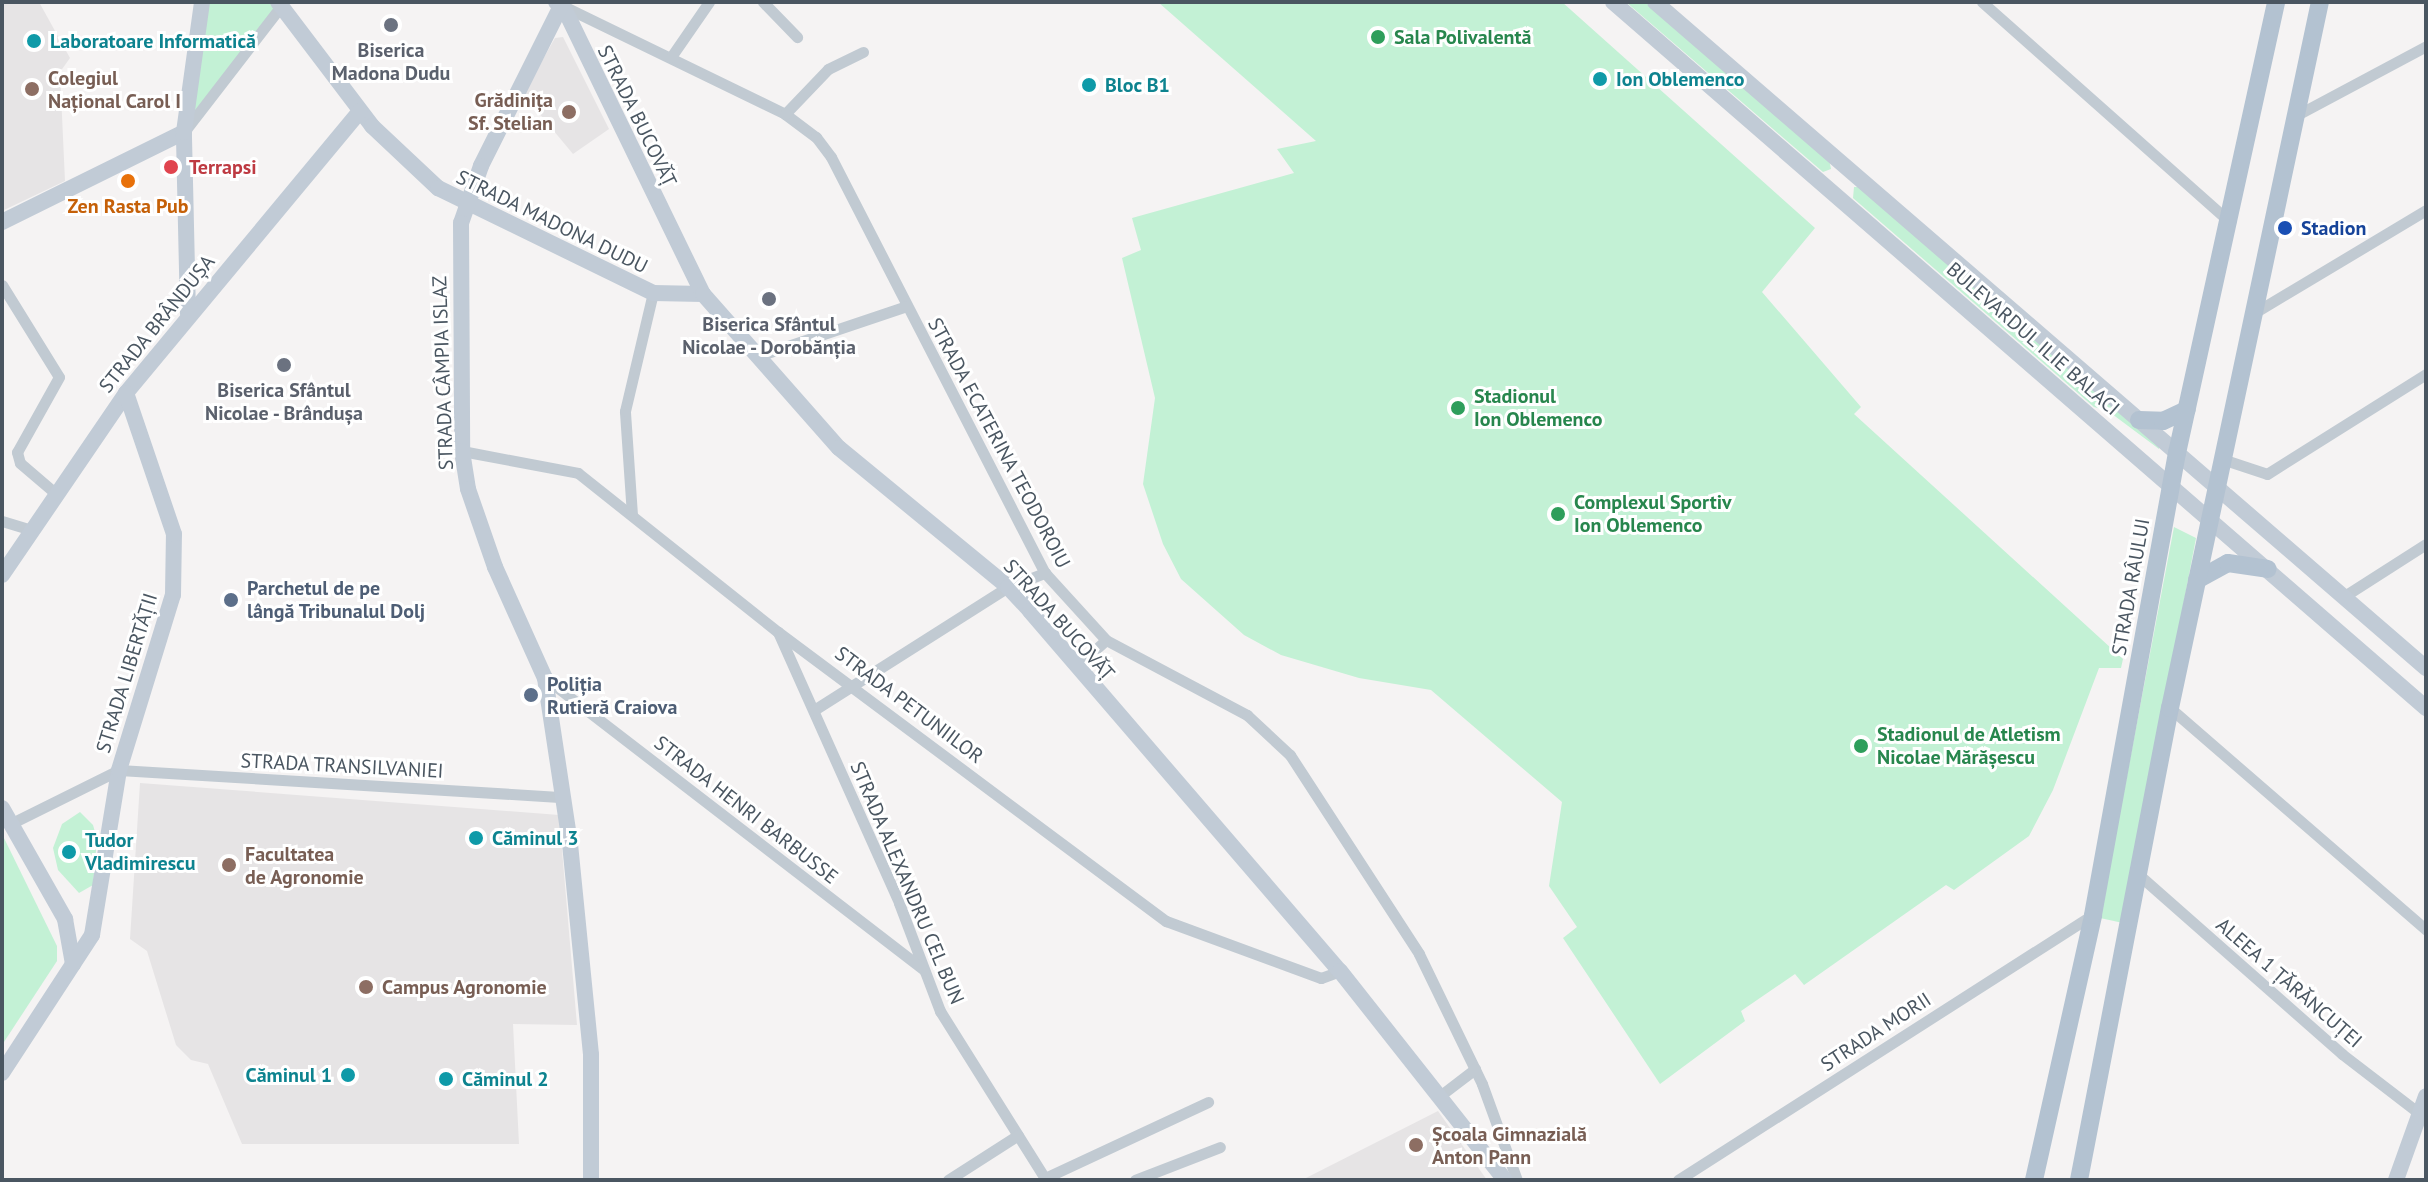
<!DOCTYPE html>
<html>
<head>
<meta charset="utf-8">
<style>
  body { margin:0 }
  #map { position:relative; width:2428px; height:1182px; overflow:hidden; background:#f5f3f3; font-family:"PT Sans",sans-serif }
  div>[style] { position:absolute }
  .education>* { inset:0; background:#e6e4e5 }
  .green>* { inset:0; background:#c3f1d5 }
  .street>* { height:11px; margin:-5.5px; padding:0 5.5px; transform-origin:5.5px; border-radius:5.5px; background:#c1cad2 }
  .secondary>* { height:16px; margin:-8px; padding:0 8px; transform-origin:8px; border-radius:8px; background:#c1cbd6 }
  .primary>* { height:18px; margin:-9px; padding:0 9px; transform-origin:9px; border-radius:9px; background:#b3c2d1 }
  .dots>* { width:22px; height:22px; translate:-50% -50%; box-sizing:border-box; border:4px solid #fff; border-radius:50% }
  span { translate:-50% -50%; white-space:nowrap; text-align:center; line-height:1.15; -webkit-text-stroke:6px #fff; paint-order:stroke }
  .leisure-label { font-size:20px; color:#27864d; font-weight:700 }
  .left { translate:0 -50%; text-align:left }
  .culture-label { font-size:20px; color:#0d838f; font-weight:700 }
  .right { translate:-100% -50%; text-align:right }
  .worship-label { font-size:20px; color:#5b616d; font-weight:700 }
  .education-label { font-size:20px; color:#785e54; font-weight:700 }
  .street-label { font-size:20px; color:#4a5661 }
  .health-label { font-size:20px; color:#be3a42; font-weight:700 }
  .food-label { font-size:20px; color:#c56008; font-weight:700 }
  .transit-label { font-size:20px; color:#164399; font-weight:700 }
  .service-label { font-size:20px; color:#4e5e75; font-weight:700 }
  .frame { position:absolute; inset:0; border:4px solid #4a5661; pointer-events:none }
</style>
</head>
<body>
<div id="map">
  <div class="education">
    <i style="clip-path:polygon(2px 2px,39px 2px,70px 58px,60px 72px,65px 181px,2px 211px)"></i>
    <i style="clip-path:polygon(563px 37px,609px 129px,573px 154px,523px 94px,555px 38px)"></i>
    <i style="clip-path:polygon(140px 783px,559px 815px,577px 1025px,513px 1024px,519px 1144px,242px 1144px,208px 1064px,191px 1060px,176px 1045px,147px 951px,130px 939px)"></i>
    <i style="clip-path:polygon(1438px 1111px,1487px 1180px,1302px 1180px)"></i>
  </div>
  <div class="green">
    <i style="clip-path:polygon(203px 2px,284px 2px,191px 121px)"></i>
    <i style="clip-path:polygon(1158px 2px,1562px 2px,1815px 228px,1762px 292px,1861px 407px,1854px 414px,2123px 659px,2121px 668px,2099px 668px,2053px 790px,2029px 836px,1954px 890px,1946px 885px,1804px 985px,1795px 974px,1741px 1011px,1745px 1021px,1660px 1084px,1563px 938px,1577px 927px,1549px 886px,1562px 802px,1431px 690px,1359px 678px,1281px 655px,1244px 635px,1181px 579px,1163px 544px,1143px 484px,1155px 398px,1122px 258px,1141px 250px,1132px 218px,1294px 173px,1277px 149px,1316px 141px)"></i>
    <i style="clip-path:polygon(1626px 2px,1645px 2px,1829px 159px,1831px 169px,1823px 172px)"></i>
    <i style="clip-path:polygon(1854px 187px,1861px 187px,2159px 444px,2159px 449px,2108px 411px,2094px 407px,1853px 198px)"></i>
    <i style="clip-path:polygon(2174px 527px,2196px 538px,2123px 923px,2100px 918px)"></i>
    <i style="clip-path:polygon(80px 812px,93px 825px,97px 839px,93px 885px,79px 893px,58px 870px,53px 848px,62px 824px)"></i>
    <i style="clip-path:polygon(2px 834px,57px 946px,57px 961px,2px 1045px)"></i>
  </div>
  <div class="street">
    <i style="left:763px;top:2px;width:49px;rotate:45.8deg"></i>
    <i style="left:1982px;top:2px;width:332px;rotate:41.6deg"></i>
    <i style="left:563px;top:6px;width:247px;rotate:25.9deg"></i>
    <i style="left:785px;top:114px;width:39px;rotate:37deg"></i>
    <i style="left:816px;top:137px;width:25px;rotate:53deg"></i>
    <i style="left:831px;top:157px;width:468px;rotate:62.8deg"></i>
    <i style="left:1045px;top:573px;width:91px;rotate:47.7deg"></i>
    <i style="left:1106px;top:640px;width:160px;rotate:28deg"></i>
    <i style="left:1247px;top:715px;width:59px;rotate:42.9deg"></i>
    <i style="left:1290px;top:755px;width:237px;rotate:57deg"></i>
    <i style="left:1419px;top:954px;width:144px;rotate:64.1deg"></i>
    <i style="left:1482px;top:1084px;width:102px;rotate:70deg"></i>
    <i style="left:671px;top:57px;width:67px;rotate:-55.4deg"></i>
    <i style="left:785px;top:114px;width:62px;rotate:-46.3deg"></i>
    <i style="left:828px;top:69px;width:39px;rotate:-26deg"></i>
    <i style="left:2297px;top:115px;width:146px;rotate:-28.1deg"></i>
    <i style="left:184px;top:132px;width:159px;rotate:-52.4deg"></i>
    <i style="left:2px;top:285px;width:108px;rotate:58.2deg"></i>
    <i style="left:59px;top:377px;width:86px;rotate:119.2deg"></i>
    <i style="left:17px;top:452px;width:11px;rotate:75deg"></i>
    <i style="left:20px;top:463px;width:46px;rotate:40.6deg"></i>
    <i style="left:2254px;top:313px;width:200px;rotate:-30.9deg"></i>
    <i style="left:758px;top:356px;width:157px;rotate:-18.6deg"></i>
    <i style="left:462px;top:451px;width:118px;rotate:10.7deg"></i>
    <i style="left:578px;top:473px;width:256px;rotate:38.5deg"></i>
    <i style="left:778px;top:632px;width:484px;rotate:36.7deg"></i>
    <i style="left:1166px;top:921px;width:165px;rotate:20.2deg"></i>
    <i style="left:1321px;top:978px;width:20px;rotate:-20deg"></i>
    <i style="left:2222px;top:459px;width:47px;rotate:18.4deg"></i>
    <i style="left:2267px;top:474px;width:188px;rotate:-32.2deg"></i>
    <i style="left:632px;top:515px;width:104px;rotate:-93.9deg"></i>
    <i style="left:625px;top:411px;width:121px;rotate:-76.7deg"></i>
    <i style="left:2px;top:521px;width:31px;rotate:17deg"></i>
    <i style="left:2343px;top:597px;width:98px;rotate:-32.6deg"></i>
    <i style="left:778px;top:632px;width:297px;rotate:65.9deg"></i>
    <i style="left:899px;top:903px;width:116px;rotate:69.2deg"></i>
    <i style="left:940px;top:1011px;width:199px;rotate:57.9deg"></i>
    <i style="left:1076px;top:667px;width:40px;rotate:-42deg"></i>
    <i style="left:545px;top:678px;width:478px;rotate:37.6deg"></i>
    <i style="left:2170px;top:708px;width:339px;rotate:40.9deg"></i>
    <i style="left:814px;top:710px;width:230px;rotate:-32.4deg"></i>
    <i style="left:1008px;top:587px;width:40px;rotate:-21deg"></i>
    <i style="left:10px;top:824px;width:122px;rotate:-26.4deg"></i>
    <i style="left:119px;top:770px;width:445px;rotate:3.5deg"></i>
    <i style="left:2139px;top:875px;width:271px;rotate:41.4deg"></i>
    <i style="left:2342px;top:1054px;width:97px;rotate:37.5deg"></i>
    <i style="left:1441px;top:1095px;width:43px;rotate:-37.4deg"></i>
    <i style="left:1045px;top:1178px;width:180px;rotate:-25deg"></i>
    <i style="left:948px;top:1180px;width:83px;rotate:-32.7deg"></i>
    <i style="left:1135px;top:1180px;width:91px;rotate:-21.2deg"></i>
    <i style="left:1678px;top:1180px;width:492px;rotate:-32.6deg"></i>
  </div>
  <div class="secondary">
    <i style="left:278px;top:2px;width:156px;rotate:52.8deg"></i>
    <i style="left:372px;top:126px;width:91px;rotate:43.2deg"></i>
    <i style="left:438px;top:188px;width:239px;rotate:26deg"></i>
    <i style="left:653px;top:293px;width:50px;rotate:1.1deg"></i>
    <i style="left:556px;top:2px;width:8px;rotate:30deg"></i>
    <i style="left:563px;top:6px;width:320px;rotate:64.1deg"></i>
    <i style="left:703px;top:294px;width:205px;rotate:48.6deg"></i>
    <i style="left:839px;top:448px;width:219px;rotate:39.4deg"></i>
    <i style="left:1008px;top:587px;width:33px;rotate:47deg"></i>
    <i style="left:1030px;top:611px;width:475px;rotate:49.3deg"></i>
    <i style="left:1340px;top:971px;width:266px;rotate:51.7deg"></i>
    <i style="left:563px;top:2px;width:183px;rotate:116.6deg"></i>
    <i style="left:481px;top:166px;width:60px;rotate:109.3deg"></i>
    <i style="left:461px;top:223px;width:228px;rotate:89.7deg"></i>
    <i style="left:462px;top:451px;width:38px;rotate:81deg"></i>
    <i style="left:468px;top:489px;width:83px;rotate:70.9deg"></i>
    <i style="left:495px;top:567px;width:122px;rotate:65.8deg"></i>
    <i style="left:545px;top:678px;width:168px;rotate:81.4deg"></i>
    <i style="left:570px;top:844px;width:212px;rotate:84.3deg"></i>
    <i style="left:591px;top:1055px;width:125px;rotate:90deg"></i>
    <i style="left:1613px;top:2px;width:1077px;rotate:40.97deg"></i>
    <i style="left:1655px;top:2px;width:1019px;rotate:40.82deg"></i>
    <i style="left:2px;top:222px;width:203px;rotate:-26.3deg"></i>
    <i style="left:188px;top:314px;width:182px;rotate:-91.3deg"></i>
    <i style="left:184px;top:132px;width:131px;rotate:-82.1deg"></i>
    <i style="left:2px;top:575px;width:220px;rotate:-55.7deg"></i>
    <i style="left:126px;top:393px;width:366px;rotate:-50.3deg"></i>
    <i style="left:2px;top:808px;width:128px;rotate:60.4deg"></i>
    <i style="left:65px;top:919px;width:46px;rotate:79.9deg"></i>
    <i style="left:2px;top:1073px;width:165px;rotate:-56.9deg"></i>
    <i style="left:92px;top:935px;width:167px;rotate:-80.7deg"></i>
    <i style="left:119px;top:770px;width:183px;rotate:-72.9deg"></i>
    <i style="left:173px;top:595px;width:61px;rotate:-89.1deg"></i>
    <i style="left:174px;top:534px;width:149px;rotate:-108.8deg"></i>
    <i style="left:2396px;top:1180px;width:89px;rotate:-70.3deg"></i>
  </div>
  <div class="primary">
    <i style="left:2139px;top:420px;width:24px;rotate:2deg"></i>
    <i style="left:2163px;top:421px;width:26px;rotate:-25deg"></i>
    <i style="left:2197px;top:580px;width:35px;rotate:-29deg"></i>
    <i style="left:2228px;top:563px;width:40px;rotate:8.5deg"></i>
    <i style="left:2034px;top:1180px;width:271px;rotate:-77.4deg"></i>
    <i style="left:2093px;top:915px;width:470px;rotate:-79.7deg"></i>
    <i style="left:2177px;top:453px;width:462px;rotate:-77.6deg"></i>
    <i style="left:2079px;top:1180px;width:481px;rotate:-79.1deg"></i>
    <i style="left:2170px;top:708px;width:722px;rotate:-78.01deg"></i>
  </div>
  <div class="dots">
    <i style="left:391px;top:25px;background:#6b7280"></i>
    <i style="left:1378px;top:37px;background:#2e9e5b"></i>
    <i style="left:34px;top:41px;background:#0f9aa8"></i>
    <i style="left:1600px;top:79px;background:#0f9aa8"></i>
    <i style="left:1089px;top:85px;background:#0f9aa8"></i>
    <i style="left:32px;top:89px;background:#8d6e63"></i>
    <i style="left:569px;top:112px;background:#8d6e63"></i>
    <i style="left:171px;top:167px;background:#e0444e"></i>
    <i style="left:128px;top:181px;background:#e8710a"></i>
    <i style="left:2285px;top:228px;background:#1a4fb4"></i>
    <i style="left:769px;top:299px;background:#6b7280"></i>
    <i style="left:284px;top:365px;background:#6b7280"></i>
    <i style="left:1458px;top:408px;background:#2e9e5b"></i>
    <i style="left:1558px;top:514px;background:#2e9e5b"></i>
    <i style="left:231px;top:600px;background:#5c6f8a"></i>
    <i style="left:531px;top:695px;background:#5c6f8a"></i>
    <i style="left:1861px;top:746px;background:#2e9e5b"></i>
    <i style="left:476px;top:838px;background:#0f9aa8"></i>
    <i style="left:69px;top:852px;background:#0f9aa8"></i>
    <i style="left:229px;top:865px;background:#8d6e63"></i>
    <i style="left:366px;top:987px;background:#8d6e63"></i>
    <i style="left:348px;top:1075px;background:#0f9aa8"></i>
    <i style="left:446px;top:1079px;background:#0f9aa8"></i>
    <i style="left:1416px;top:1145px;background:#8d6e63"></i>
  </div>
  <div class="leisure-label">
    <span class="left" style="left:1394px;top:37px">Sala Polivalentă</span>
    <span class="left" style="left:1474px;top:408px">Stadionul<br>Ion Oblemenco</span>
    <span class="left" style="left:1574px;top:514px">Complexul Sportiv<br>Ion Oblemenco</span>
    <span class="left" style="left:1877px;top:746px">Stadionul de Atletism<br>Nicolae Mărășescu</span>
  </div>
  <div class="culture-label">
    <span class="left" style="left:50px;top:41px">Laboratoare Informatică</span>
    <span class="left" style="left:1616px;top:79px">Ion Oblemenco</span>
    <span class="left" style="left:1105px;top:85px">Bloc B1</span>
    <span class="left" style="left:492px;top:838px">Căminul 3</span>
    <span class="left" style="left:85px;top:852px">Tudor<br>Vladimirescu</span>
    <span class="right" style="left:332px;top:1075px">Căminul 1</span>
    <span class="left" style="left:462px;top:1079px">Căminul 2</span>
  </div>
  <div class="worship-label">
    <span style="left:391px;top:62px">Biserica<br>Madona Dudu</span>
    <span style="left:769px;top:336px">Biserica Sfântul<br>Nicolae - Dorobănția</span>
    <span style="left:284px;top:402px">Biserica Sfântul<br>Nicolae - Brândușa</span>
  </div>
  <div class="education-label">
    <span class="left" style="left:48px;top:90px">Colegiul<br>Național Carol I</span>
    <span class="right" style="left:553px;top:112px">Grădinița<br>Sf. Stelian</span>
    <span class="left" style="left:245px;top:866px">Facultatea<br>de Agronomie</span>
    <span class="left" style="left:382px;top:987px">Campus Agronomie</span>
    <span class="left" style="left:1432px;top:1146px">Școala Gimnazială<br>Anton Pann</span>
  </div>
  <div class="street-label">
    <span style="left:637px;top:116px;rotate:64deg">STRADA BUCOVĂȚ</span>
    <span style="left:552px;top:222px;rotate:26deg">STRADA MADONA DUDU</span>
    <span style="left:157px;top:324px;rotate:-51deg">STRADA BRÂNDUȘA</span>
    <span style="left:2033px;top:339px;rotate:41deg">BULEVARDUL ILIE BALACI</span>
    <span style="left:443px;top:373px;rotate:-92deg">STRADA CÂMPIA ISLAZ</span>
    <span style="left:999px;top:443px;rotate:62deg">STRADA ECATERINA TEODOROIU</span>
    <span style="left:2131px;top:587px;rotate:-80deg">STRADA RÂULUI</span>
    <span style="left:1059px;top:620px;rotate:48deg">STRADA BUCOVĂȚ</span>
    <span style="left:127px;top:673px;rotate:-73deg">STRADA LIBERTĂȚII</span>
    <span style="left:909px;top:705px;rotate:37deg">STRADA PETUNIILOR</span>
    <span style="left:342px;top:766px;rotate:3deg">STRADA TRANSILVANIEI</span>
    <span style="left:746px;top:810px;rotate:38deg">STRADA HENRI BARBUSSE</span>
    <span style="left:907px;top:883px;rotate:67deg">STRADA ALEXANDRU CEL BUN</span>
    <span style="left:2289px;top:983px;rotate:41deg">ALEEA 1 ȚĂRĂNCUȚEI</span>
    <span style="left:1876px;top:1032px;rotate:-33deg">STRADA MORII</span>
  </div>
  <div class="health-label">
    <span class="left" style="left:189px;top:167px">Terrapsi</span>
  </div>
  <div class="food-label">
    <span style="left:128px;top:206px">Zen Rasta Pub</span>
  </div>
  <div class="transit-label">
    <span class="left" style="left:2301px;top:228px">Stadion</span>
  </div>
  <div class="service-label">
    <span class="left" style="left:247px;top:600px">Parchetul de pe<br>lângă Tribunalul Dolj</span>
    <span class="left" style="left:547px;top:696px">Poliția<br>Rutieră Craiova</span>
  </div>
  <div class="frame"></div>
</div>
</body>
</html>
